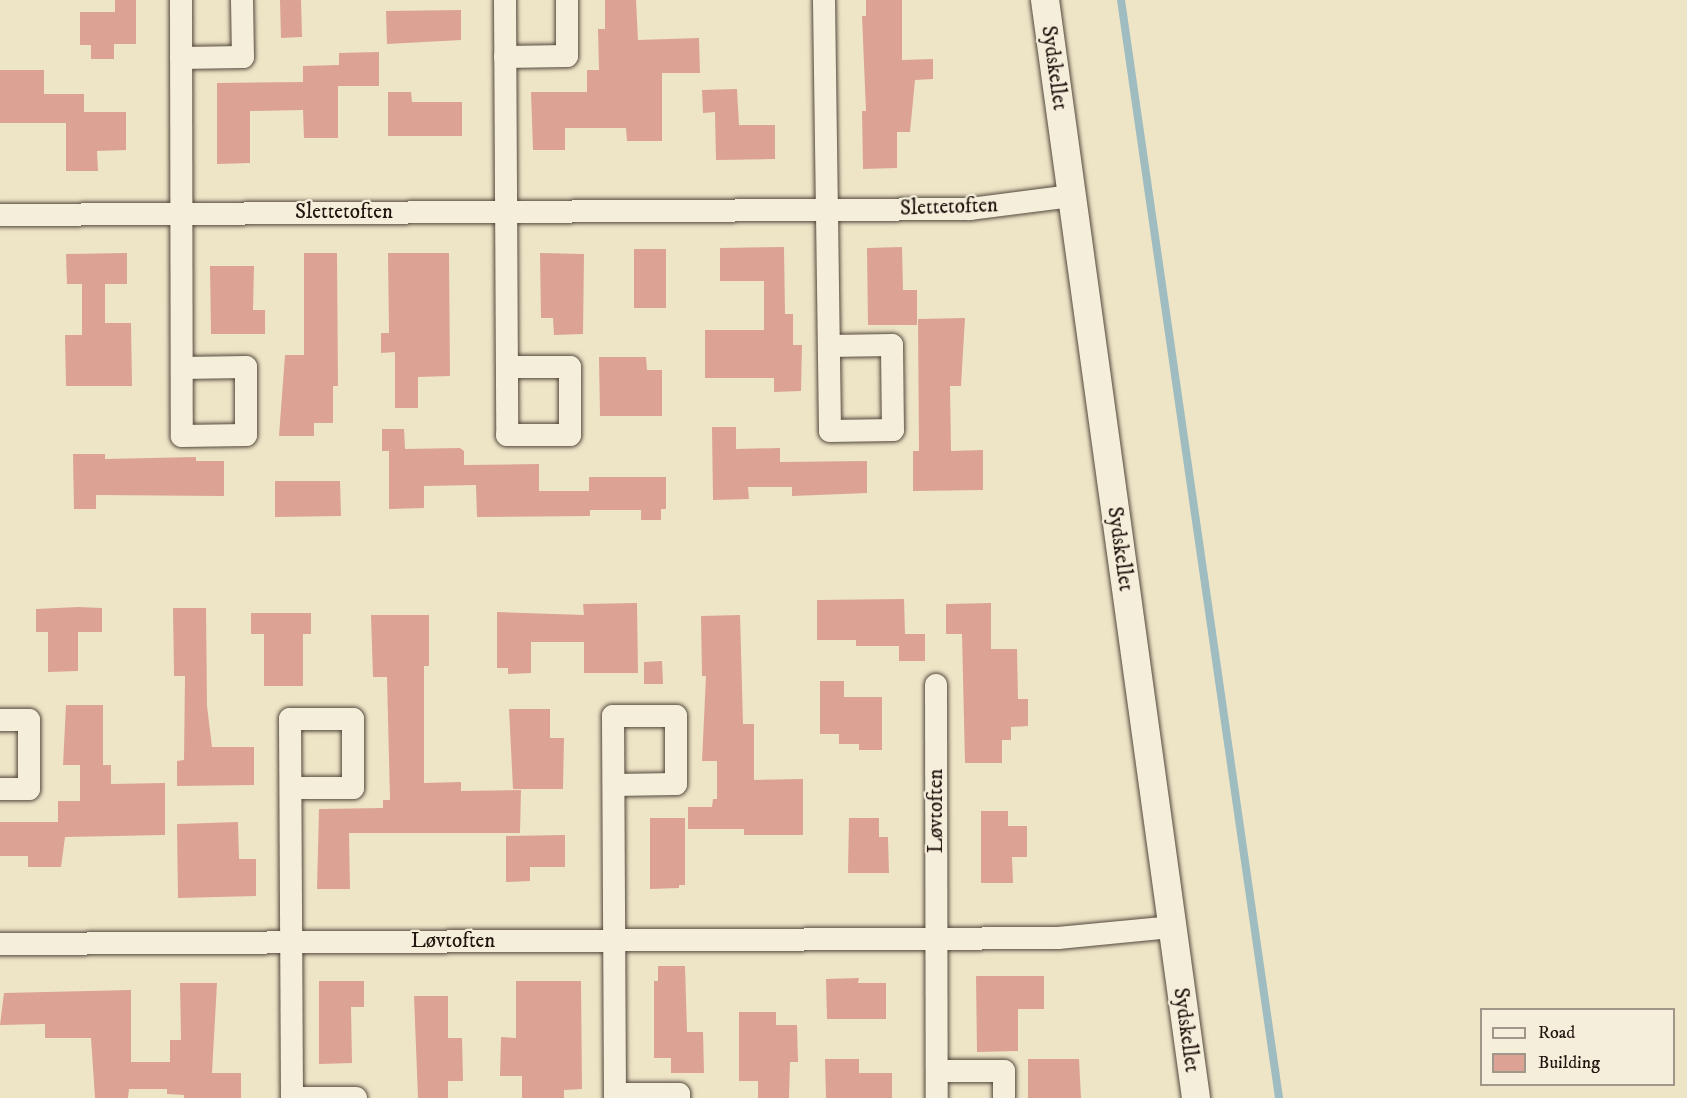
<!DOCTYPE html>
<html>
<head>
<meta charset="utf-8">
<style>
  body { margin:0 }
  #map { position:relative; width:1687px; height:1098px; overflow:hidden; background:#eee5c7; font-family:"IM FELL DW Pica",serif }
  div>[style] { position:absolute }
  .stream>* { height:8px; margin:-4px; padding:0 4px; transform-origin:4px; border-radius:4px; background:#9fbcc0 }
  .building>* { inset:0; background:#dca293 }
  .roads { filter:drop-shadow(0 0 2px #54483c) drop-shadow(0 0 2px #54483c) }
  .minor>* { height:22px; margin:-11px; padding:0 11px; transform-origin:11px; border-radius:11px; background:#f4eedb }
  .tertiary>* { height:28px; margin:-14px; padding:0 14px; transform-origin:14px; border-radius:14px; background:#f4eedb }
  span { translate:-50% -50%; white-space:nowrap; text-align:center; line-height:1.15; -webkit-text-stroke:4.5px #f4eedb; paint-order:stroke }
  .street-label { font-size:21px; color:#21130d }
  .legend { position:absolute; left:1480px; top:1008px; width:195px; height:78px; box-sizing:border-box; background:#f4eedb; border:2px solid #a09689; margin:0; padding:8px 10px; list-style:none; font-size:18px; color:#21130d }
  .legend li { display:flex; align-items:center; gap:12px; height:30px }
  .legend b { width:30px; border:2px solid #a09689 }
</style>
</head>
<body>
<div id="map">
  <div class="stream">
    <i style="left:1121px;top:0;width:1109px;rotate:81.81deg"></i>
  </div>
  <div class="building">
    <i style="clip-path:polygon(115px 0,136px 0,136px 44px,114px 44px,114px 59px,91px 59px,91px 45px,80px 45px,80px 12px,115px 12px)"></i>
    <i style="clip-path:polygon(280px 0,301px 0,302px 37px,281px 38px)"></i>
    <i style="clip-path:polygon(605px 0,636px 0,638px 40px,699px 38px,700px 73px,662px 73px,662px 141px,627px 141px,626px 128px,565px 128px,565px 150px,533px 150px,531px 92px,587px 92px,587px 70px,599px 70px,598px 29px,605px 29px)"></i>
    <i style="clip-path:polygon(866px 0,902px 0,902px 60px,933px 59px,933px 79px,915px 80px,910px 132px,897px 132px,897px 168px,863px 169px,862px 111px,866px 111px,862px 16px,866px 16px)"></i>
    <i style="clip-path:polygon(461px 10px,461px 40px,387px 44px,386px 11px)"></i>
    <i style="clip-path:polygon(379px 52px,379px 86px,338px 86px,338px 138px,304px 138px,303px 110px,250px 111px,250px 163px,217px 164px,217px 83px,303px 82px,303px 66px,339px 65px,339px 53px)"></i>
    <i style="clip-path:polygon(0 70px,44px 70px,44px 94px,84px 94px,84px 112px,126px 112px,126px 150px,97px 151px,98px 171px,66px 171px,66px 123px,0 123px)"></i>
    <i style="clip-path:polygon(737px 89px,739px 125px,775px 125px,775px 159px,716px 160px,715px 112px,703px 113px,702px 90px)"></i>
    <i style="clip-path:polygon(388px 92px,411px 92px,412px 102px,462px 102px,462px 136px,388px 136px)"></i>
    <i style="clip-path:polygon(784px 247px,785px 314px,793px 314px,793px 345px,802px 345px,801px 391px,774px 392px,774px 378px,705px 378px,705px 330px,764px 330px,764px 281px,720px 281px,720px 248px)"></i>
    <i style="clip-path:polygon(902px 247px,903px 290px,917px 290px,917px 325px,868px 325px,867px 248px)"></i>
    <i style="clip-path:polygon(634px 249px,666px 249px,666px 308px,634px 308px)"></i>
    <i style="clip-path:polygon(127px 253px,127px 284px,105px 284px,105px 323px,131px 323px,132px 386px,66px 386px,65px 335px,82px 335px,82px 284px,67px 284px,66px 254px)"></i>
    <i style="clip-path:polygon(304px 253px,337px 253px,338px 386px,333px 386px,333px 423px,314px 423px,314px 436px,279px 436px,285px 355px,304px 355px)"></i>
    <i style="clip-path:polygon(388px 253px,449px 253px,450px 376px,418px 377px,418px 408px,395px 408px,395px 352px,381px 353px,381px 333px,389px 333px)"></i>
    <i style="clip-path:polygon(540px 253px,584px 254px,583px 334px,554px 335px,553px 318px,541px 318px)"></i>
    <i style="clip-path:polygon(210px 266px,254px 266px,253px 310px,265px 310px,265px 334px,211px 334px)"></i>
    <i style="clip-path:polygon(965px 318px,961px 386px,950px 386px,951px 451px,983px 450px,983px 490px,913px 491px,913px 451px,919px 451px,918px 319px)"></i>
    <i style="clip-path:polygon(599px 357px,646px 357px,647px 370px,662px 370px,662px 416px,600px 416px)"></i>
    <i style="clip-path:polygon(712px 427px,736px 427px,736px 449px,780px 448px,780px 462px,867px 461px,867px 493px,792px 496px,792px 487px,748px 487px,749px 499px,713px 500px)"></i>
    <i style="clip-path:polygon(382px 429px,404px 429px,405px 449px,460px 448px,464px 451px,464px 465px,539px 464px,539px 491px,589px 491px,589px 477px,666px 477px,666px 509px,661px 509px,661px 520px,641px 520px,641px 510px,590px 510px,590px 516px,477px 517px,476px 485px,424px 486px,424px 508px,389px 509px,389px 451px,382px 451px)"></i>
    <i style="clip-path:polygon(73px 454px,105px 454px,105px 459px,196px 457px,196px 461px,224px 461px,224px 496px,96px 495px,96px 509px,74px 509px)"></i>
    <i style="clip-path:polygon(275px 481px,340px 481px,341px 516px,275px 517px)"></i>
    <i style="clip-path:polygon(904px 599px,905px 634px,925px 634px,925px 661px,899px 661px,899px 646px,856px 646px,856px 640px,817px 640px,817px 600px)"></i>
    <i style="clip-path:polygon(637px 603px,638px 673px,584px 673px,584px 642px,531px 642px,531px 673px,508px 674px,508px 668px,497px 668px,497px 612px,584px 615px,583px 604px)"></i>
    <i style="clip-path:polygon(991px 603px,991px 649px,1017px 649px,1018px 699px,1028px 699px,1028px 726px,1011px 727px,1011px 740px,1002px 740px,1002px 763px,965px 763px,962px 634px,946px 634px,946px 604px)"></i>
    <i style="clip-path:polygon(78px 607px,102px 608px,102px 632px,78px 632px,78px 671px,48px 672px,48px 632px,36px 632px,36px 609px)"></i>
    <i style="clip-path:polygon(173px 608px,206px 608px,207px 706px,212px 747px,254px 747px,254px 785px,177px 786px,177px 761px,184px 760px,185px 676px,174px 676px)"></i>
    <i style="clip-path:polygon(251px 613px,311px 613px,311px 634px,303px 634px,303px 686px,264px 686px,264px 634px,251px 634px)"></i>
    <i style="clip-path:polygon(371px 615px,429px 615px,429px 666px,424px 666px,424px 783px,461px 782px,461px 791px,521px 790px,520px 833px,349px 833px,350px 889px,317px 889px,319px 809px,383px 808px,383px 800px,390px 800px,387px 677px,373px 677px)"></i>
    <i style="clip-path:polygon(740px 615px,743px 724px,754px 724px,754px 780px,803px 779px,803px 835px,744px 835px,744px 829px,688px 829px,688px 807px,712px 807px,713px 799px,717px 799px,717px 761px,702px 761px,706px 676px,702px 676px,701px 616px)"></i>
    <i style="clip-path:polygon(662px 661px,663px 684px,644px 684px,644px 662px)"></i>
    <i style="clip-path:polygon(820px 681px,844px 681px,844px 697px,882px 697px,882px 750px,859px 750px,859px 744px,839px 744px,839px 734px,820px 734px)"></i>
    <i style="clip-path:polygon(66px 705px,103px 705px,103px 765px,111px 765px,111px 784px,165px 783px,165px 835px,65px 837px,61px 867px,28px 867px,28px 856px,0 856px,0 822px,58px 822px,58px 801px,80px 801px,80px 765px,63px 765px)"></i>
    <i style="clip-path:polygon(509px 709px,550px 709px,550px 738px,564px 738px,563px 789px,513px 789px)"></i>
    <i style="clip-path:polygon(981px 811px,1008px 811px,1008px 826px,1027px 826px,1027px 857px,1012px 857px,1013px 883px,981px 883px)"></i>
    <i style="clip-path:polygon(650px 818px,685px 818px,685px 885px,679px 885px,679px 888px,650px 889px)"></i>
    <i style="clip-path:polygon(849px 818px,879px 818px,879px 837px,888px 837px,889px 873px,848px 873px)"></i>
    <i style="clip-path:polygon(238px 822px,239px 859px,256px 859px,256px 896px,178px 898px,177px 824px)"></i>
    <i style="clip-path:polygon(565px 835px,565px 867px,530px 867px,530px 881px,506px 882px,506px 836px)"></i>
    <i style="clip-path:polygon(658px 966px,685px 966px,687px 1032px,703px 1032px,704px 1073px,671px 1073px,671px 1058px,654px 1058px,654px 981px,658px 981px)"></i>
    <i style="clip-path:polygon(976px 976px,1044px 976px,1044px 1009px,1018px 1009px,1018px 1051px,977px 1052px)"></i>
    <i style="clip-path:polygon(859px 978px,858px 983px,886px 983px,886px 1019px,827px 1019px,826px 979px)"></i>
    <i style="clip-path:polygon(319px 981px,364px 981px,364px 1007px,351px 1007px,352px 1063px,319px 1064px)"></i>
    <i style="clip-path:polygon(516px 981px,581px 981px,582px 1089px,564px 1090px,564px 1098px,522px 1098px,522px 1076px,500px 1076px,501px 1037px,516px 1038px)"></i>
    <i style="clip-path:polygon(180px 983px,217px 983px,212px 1073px,241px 1073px,241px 1098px,184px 1098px,184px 1095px,167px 1094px,167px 1089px,129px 1089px,128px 1098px,95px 1098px,91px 1038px,45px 1038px,45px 1024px,0 1025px,4px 993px,131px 990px,131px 1062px,170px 1062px,170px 1040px,181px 1040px)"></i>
    <i style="clip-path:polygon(414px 996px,448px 996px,448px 1038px,462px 1038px,463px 1081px,448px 1081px,448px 1098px,418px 1098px)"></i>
    <i style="clip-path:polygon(739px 1012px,776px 1012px,776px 1025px,797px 1025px,798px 1062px,790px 1062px,789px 1098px,758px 1098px,758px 1081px,739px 1081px)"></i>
    <i style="clip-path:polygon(825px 1059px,859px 1059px,859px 1073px,892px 1073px,892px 1098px,826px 1098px)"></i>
    <i style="clip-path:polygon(1028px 1059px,1079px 1059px,1081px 1098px,1028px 1098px)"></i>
  </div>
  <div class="roads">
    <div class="minor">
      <i style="left:181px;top:0;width:436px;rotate:89.9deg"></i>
      <i style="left:182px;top:436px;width:64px;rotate:-0.9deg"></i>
      <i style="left:246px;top:435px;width:68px;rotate:-90deg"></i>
      <i style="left:246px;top:367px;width:64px;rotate:179.1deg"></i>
      <i style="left:505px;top:0;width:435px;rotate:89.7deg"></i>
      <i style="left:507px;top:435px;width:63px"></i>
      <i style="left:570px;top:435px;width:68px;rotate:-90deg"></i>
      <i style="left:570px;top:367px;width:63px;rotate:180deg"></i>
      <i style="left:824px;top:0;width:431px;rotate:89.2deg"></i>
      <i style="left:830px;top:431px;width:63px;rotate:-0.9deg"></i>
      <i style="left:893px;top:430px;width:85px;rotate:-90.7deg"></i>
      <i style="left:892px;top:345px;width:63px;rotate:179.1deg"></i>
      <i style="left:505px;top:57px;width:62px;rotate:-0.9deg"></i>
      <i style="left:567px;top:56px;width:56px;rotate:-90deg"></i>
      <i style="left:181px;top:58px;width:62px;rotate:-0.9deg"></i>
      <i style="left:243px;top:57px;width:57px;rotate:-91deg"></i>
      <i style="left:0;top:215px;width:970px;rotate:-0.35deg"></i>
      <i style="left:970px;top:209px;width:103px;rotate:-7.3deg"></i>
      <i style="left:936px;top:685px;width:413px;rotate:89.9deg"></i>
      <i style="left:0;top:720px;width:29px"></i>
      <i style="left:29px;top:720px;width:69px;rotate:90deg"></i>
      <i style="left:29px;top:789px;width:29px;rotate:180deg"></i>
      <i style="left:614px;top:785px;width:62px;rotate:-0.9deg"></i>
      <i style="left:676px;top:784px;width:68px;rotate:-90deg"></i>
      <i style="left:676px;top:716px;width:63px;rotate:180deg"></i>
      <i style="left:613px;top:716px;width:382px;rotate:89.7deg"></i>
      <i style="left:291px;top:788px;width:62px"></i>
      <i style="left:353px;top:788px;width:69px;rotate:-90deg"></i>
      <i style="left:353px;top:719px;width:63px;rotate:180deg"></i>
      <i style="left:290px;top:719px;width:379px;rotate:89.7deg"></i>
      <i style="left:0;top:944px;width:1058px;rotate:-0.32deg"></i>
      <i style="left:1058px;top:938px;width:116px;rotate:-5.5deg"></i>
      <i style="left:937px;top:1071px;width:67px"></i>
      <i style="left:1004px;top:1071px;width:27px;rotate:90deg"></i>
      <i style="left:615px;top:1094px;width:64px"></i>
      <i style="left:679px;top:1094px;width:4px;rotate:90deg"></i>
      <i style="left:292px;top:1098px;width:64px"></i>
    </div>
    <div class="tertiary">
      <i style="left:1045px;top:0;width:1108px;rotate:82.17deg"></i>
    </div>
  </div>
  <div class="street-label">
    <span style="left:1054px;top:68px;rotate:82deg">Sydskellet</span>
    <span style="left:949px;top:207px;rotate:-2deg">Slettetoften</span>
    <span style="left:344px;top:212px">Slettetoften</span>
    <span style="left:1120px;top:549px;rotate:82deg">Sydskellet</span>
    <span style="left:936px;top:811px;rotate:-90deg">Løvtoften</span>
    <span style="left:453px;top:941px">Løvtoften</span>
    <span style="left:1186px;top:1030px;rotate:82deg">Sydskellet</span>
  </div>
  <ul class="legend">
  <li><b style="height:8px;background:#f4eedb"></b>Road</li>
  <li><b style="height:16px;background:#dca293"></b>Building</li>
  </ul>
</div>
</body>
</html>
